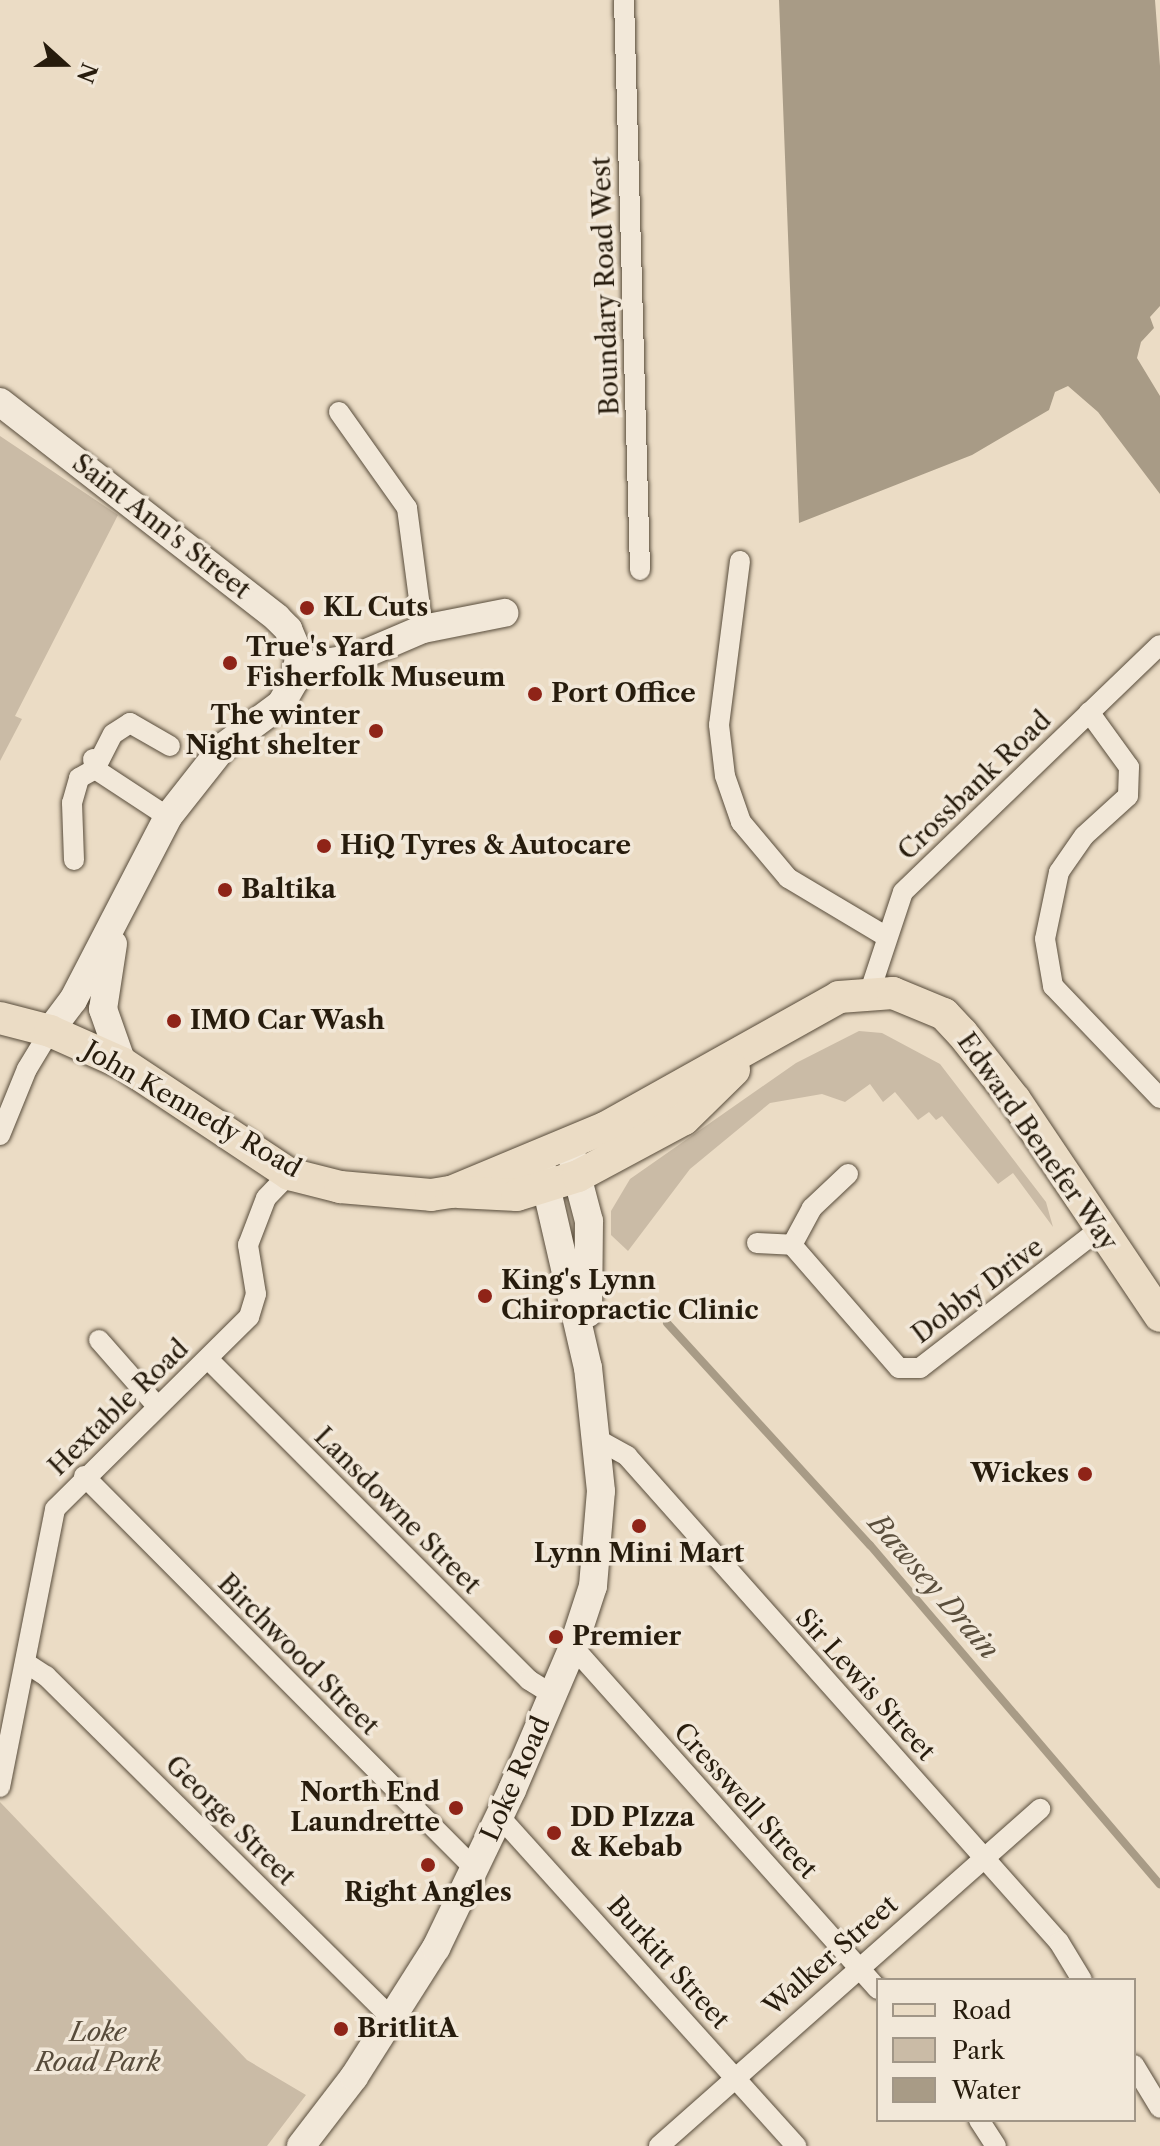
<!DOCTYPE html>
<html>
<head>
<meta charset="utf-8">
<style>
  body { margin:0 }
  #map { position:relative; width:1160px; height:2146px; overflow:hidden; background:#ebdcc5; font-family:"Libre Caslon Text",serif }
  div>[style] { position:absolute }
  .green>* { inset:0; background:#cabba6 }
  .water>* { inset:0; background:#a89b86 }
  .stream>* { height:8px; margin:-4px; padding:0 4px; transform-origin:4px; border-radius:4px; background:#a89b86 }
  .roads { filter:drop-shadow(0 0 2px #584c3b) drop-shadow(0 0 2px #584c3b) }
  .street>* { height:20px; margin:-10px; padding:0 10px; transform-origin:10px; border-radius:10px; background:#f2e8d9 }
  .secondary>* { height:28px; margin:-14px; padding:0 14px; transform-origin:14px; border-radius:14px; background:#f2e8d9 }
  .primary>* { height:32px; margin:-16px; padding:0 16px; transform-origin:16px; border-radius:16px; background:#ebdcc5 }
  .dots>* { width:22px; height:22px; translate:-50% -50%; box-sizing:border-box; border:4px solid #f2e8d9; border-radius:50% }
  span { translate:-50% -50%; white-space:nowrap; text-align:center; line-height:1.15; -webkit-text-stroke:7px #f2e8d9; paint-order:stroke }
  .street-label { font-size:26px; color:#271c0d }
  .poi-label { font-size:26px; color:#271c0d; font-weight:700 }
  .left { translate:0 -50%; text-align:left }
  .right { translate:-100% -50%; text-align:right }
  .park-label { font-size:26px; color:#584c3b; font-style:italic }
  .water-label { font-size:28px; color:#5b4f3d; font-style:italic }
  .legend { position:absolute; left:876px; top:1978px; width:260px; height:144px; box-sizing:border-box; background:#f2e8d9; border:2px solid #a19687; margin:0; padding:10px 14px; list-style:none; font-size:24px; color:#271c0d }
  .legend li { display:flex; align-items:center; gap:16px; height:40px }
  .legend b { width:40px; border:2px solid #a19687 }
  .north { position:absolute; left:24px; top:24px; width:80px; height:80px; -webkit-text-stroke:6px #f2e8d9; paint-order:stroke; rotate:111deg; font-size:22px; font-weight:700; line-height:32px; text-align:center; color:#271c0d }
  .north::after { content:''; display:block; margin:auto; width:28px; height:36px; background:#271c0d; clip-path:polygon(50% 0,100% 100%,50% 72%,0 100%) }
</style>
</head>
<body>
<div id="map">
  <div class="green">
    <i style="clip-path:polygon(0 436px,118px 515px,15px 716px,22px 719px,0 761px)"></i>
    <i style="clip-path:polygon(859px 1031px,882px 1033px,940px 1064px,1046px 1202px,1053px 1227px,1013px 1173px,998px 1184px,942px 1116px,936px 1120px,929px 1112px,918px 1120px,895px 1092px,883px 1102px,870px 1084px,845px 1102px,822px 1094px,770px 1103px,690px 1169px,628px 1251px,611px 1235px,611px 1211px,630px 1179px,796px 1063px)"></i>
    <i style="clip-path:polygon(0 1802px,247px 2060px,306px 2095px,267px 2146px,0 2146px)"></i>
  </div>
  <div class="water">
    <i style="clip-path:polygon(779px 0,1155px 0,1160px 66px,1160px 306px,1150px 317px,1154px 328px,1141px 342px,1137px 358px,1160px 396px,1160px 494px,1098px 412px,1068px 386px,1055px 392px,1049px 410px,972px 455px,799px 523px)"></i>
  </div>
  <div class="stream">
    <i style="left:667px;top:1323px;width:301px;rotate:47.6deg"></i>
    <i style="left:870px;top:1545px;width:446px;rotate:49.5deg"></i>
  </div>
  <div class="roads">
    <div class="street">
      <i style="left:624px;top:0;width:570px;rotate:88.39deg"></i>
      <i style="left:339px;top:412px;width:118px;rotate:54.7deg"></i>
      <i style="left:407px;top:508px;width:122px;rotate:82.5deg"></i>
      <i style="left:740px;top:561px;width:165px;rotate:97.3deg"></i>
      <i style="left:719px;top:725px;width:51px;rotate:83.3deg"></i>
      <i style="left:725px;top:776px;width:49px;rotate:70.8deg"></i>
      <i style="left:741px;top:822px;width:73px;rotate:50deg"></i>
      <i style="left:788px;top:878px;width:115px;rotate:30.8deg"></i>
      <i style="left:1089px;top:712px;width:68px;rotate:54deg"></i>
      <i style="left:1129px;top:767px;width:29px;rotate:92deg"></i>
      <i style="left:1128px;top:796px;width:59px;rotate:137.7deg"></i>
      <i style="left:1084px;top:836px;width:44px;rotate:124.8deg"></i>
      <i style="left:1059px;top:872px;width:68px;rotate:101.8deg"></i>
      <i style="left:1045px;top:939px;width:48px;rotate:80.3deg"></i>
      <i style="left:1053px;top:986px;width:155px;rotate:46.3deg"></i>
      <i style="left:93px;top:759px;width:10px;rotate:79deg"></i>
      <i style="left:95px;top:769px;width:87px;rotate:33.3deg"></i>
      <i style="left:74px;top:860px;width:57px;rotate:-92deg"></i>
      <i style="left:72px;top:803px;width:26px;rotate:-74deg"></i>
      <i style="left:79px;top:778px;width:18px;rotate:-29deg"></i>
      <i style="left:95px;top:769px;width:39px;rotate:-63deg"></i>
      <i style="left:113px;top:734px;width:20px;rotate:-33deg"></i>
      <i style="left:130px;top:723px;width:46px;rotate:29.9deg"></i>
      <i style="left:870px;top:991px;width:104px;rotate:-71.6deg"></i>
      <i style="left:903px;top:892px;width:356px;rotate:-43.9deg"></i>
      <i style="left:0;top:1135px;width:71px;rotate:-67.8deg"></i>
      <i style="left:27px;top:1069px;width:44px;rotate:-58.8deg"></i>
      <i style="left:848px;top:1174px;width:50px;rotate:136.6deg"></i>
      <i style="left:812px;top:1208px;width:42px;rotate:118.4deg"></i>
      <i style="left:792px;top:1245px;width:163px;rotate:49deg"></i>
      <i style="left:899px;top:1368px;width:21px"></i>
      <i style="left:920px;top:1368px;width:227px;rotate:-37.7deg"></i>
      <i style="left:757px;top:1243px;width:35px;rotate:3deg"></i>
      <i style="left:99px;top:1340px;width:88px;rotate:48.7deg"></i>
      <i style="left:208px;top:1359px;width:454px;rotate:45deg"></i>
      <i style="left:529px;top:1680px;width:28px;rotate:32deg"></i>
      <i style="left:595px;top:1438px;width:37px;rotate:29deg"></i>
      <i style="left:627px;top:1456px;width:650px;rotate:48.37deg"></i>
      <i style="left:1059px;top:1942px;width:44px;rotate:58.8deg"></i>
      <i style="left:84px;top:1476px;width:556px;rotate:45.15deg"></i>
      <i style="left:573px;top:1647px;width:458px;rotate:48.3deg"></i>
      <i style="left:26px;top:1663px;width:24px;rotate:33deg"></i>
      <i style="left:46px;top:1676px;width:488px;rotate:44.7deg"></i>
      <i style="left:0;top:1787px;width:283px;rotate:-78.8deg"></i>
      <i style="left:55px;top:1509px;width:273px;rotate:-44.7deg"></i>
      <i style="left:249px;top:1317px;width:24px;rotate:-73deg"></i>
      <i style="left:256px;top:1294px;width:50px;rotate:-99.3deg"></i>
      <i style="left:248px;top:1245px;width:50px;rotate:-69deg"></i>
      <i style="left:266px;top:1198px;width:33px;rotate:-46deg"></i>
      <i style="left:500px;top:1817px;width:443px;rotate:48deg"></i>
      <i style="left:1134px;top:2065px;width:50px;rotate:58.8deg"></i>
      <i style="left:979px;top:2120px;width:31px;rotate:57deg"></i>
      <i style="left:659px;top:2146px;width:509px;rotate:-41.49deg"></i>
    </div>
    <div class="secondary">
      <i style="left:0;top:402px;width:351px;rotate:37.9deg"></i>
      <i style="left:277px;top:618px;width:16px;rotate:45deg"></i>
      <i style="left:288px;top:629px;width:28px;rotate:67deg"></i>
      <i style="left:299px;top:655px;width:23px;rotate:97deg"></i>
      <i style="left:296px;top:678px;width:30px;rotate:120deg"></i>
      <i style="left:281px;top:704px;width:72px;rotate:143.4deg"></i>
      <i style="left:223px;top:747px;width:89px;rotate:128.2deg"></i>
      <i style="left:168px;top:817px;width:206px;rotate:117.4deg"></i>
      <i style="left:73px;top:1000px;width:39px;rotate:127deg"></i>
      <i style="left:299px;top:667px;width:57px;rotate:-9.1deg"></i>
      <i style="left:355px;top:658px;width:74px;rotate:-23.1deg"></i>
      <i style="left:423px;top:629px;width:83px;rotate:-11.2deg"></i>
      <i style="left:113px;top:944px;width:66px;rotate:98.7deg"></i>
      <i style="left:103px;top:1009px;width:57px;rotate:70.6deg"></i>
      <i style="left:569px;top:1145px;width:79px;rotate:75.3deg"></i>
      <i style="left:589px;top:1221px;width:92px;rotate:90.6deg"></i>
      <i style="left:301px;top:2146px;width:87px;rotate:-52.5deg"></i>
      <i style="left:354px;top:2077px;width:153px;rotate:-57.6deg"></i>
      <i style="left:436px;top:1948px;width:175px;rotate:-64.3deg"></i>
      <i style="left:512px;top:1790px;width:155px;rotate:-66.9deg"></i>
      <i style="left:573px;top:1647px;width:64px;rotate:-71.8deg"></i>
      <i style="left:593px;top:1586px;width:95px;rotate:-85.2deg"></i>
      <i style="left:601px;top:1491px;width:124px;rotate:-96deg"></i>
      <i style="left:588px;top:1368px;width:208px;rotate:-103deg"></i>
    </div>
    <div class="primary">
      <i style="left:0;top:1018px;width:52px;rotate:14.6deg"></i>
      <i style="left:50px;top:1031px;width:79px;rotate:24deg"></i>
      <i style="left:122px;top:1063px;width:201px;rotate:33.6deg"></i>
      <i style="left:289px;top:1174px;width:53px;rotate:14.3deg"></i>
      <i style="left:340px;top:1187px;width:91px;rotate:5deg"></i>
      <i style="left:431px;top:1195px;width:20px;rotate:-9deg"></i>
      <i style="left:451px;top:1192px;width:167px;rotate:-22.6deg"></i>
      <i style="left:605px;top:1128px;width:268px;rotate:-29.2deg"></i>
      <i style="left:839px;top:997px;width:54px;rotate:-4.2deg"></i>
      <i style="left:893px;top:993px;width:55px;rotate:22.4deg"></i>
      <i style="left:944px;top:1014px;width:26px;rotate:47deg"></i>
      <i style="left:962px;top:1033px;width:85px;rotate:51.7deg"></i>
      <i style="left:1015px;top:1100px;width:260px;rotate:56.1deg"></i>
      <i style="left:458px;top:1192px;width:59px;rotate:2.9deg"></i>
      <i style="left:517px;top:1195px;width:64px;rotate:-17.3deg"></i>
      <i style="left:578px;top:1176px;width:120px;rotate:-28.3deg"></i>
      <i style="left:684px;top:1119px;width:70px;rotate:-44.4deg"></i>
    </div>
  </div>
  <div class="dots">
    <i style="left:307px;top:608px;background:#8f2418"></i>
    <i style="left:230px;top:663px;background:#8f2418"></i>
    <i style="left:535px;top:694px;background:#8f2418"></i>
    <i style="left:376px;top:731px;background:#8f2418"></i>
    <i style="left:324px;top:846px;background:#8f2418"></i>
    <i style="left:225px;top:890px;background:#8f2418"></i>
    <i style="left:174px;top:1021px;background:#8f2418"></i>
    <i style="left:485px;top:1296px;background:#8f2418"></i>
    <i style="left:1085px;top:1474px;background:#8f2418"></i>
    <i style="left:639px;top:1526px;background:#8f2418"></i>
    <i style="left:556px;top:1637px;background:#8f2418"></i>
    <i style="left:456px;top:1808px;background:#8f2418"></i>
    <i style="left:554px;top:1833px;background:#8f2418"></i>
    <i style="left:428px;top:1865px;background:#8f2418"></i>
    <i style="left:341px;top:2029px;background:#8f2418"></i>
  </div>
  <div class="street-label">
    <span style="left:606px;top:286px;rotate:-92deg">Boundary Road West</span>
    <span style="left:161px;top:527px;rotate:38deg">Saint Ann's Street</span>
    <span style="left:975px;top:786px;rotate:-44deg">Crossbank Road</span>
    <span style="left:192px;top:1110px;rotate:30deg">John Kennedy Road</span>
    <span style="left:1037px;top:1142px;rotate:55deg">Edward Benefer Way</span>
    <span style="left:978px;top:1291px;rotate:-37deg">Dobby Drive</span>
    <span style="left:119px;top:1408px;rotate:-44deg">Hextable Road</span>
    <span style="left:397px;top:1511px;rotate:45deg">Lansdowne Street</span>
    <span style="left:298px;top:1655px;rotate:45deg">Birchwood Street</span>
    <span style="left:865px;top:1685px;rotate:48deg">Sir Lewis Street</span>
    <span style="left:516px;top:1779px;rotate:-66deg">Loke Road</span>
    <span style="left:745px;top:1801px;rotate:48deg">Cresswell Street</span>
    <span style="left:230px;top:1821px;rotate:45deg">George Street</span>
    <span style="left:831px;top:1956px;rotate:-41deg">Walker Street</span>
    <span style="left:668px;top:1963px;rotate:48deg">Burkitt Street</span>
  </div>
  <div class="poi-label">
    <span class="left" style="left:323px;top:608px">KL Cuts</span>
    <span class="left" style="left:246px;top:663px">True's Yard<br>Fisherfolk Museum</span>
    <span class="left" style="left:551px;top:694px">Port Office</span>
    <span class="right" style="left:360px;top:731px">The winter<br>Night shelter</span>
    <span class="left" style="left:340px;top:846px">HiQ Tyres &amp; Autocare</span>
    <span class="left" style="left:241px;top:890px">Baltika</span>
    <span class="left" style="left:190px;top:1021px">IMO Car Wash</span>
    <span class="left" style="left:501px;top:1296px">King's Lynn<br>Chiropractic Clinic</span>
    <span class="right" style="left:1069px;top:1474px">Wickes</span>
    <span style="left:639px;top:1554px">Lynn Mini Mart</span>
    <span class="left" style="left:572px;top:1637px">Premier</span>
    <span class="right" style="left:440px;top:1808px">North End<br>Laundrette</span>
    <span class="left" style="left:570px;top:1833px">DD PIzza<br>&amp; Kebab</span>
    <span style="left:428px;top:1893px">Right Angles</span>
    <span class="left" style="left:357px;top:2029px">BritlitA</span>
  </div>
  <div class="park-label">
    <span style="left:98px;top:2048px">Loke<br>Road Park</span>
  </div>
  <div class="water-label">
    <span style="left:934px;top:1586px;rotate:49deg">Bawsey Drain</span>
  </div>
  <ul class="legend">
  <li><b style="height:10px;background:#ebdcc5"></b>Road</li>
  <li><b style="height:22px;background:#cabba6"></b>Park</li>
  <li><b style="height:22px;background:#a89b86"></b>Water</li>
  </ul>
  <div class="north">N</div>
</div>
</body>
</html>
